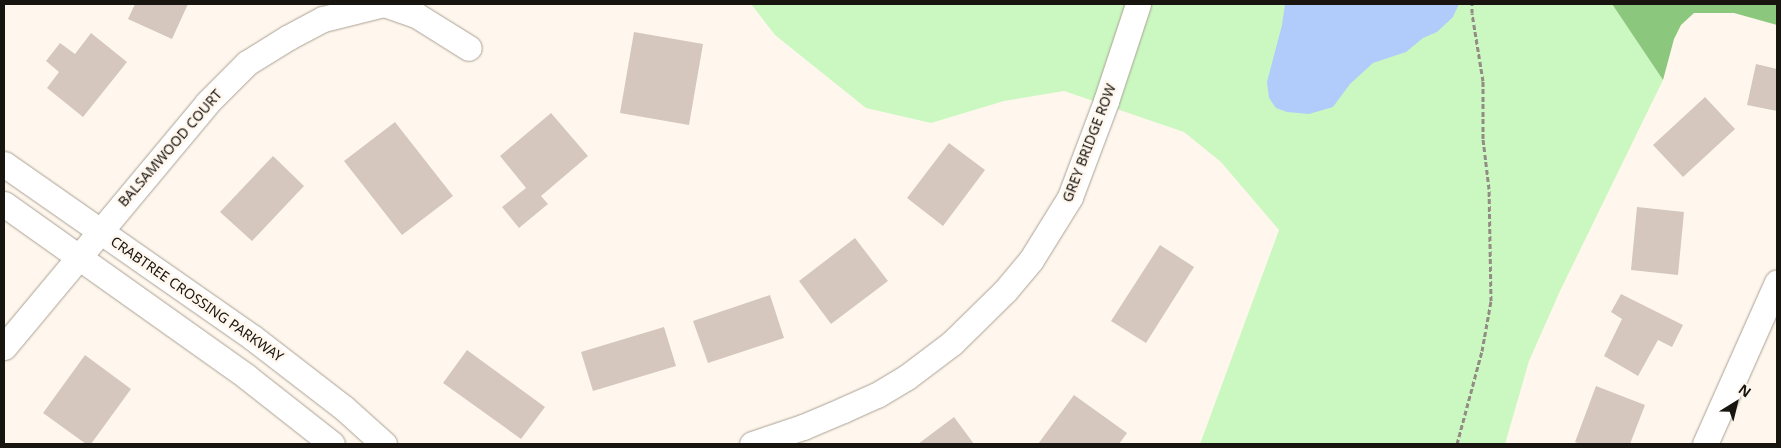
<!DOCTYPE html>
<html>
<head>
<meta charset="utf-8">
<style>
  body { margin:0 }
  #map { position:relative; width:1781px; height:448px; overflow:hidden; background:#fff7ed; font-family:"Noto Sans",sans-serif }
  div>[style] { position:absolute }
  .green>* { inset:0; background:#cbf8c0 }
  .forest>* { inset:0; background:#8bc87d }
  .water>* { inset:0; background:#b1ccfb }
  .building>* { inset:0; background:#d5c7be }
  .path>* { height:3px; margin-top:-1.5px; transform-origin:0; background:repeating-linear-gradient(90deg,#928c85 0 5px,transparent 0 7.5px) }
  .roads { filter:drop-shadow(0 0 1px #aaa195) drop-shadow(0 0 1px #aaa195) }
  .street>* { height:25px; margin:-12.5px; padding:0 12.5px; transform-origin:12.5px; border-radius:12.5px; background:#fff }
  span { translate:-50% -50%; white-space:nowrap; text-align:center; line-height:1.15; -webkit-text-stroke:5px #fff7ed; paint-order:stroke }
  .street-label { font-size:14px; color:#181510 }
  .frame { position:absolute; inset:0; border:5px solid #181510; pointer-events:none }
  .north { position:absolute; left:1711px; top:378px; width:50px; height:50px; -webkit-text-stroke:4px #fff7ed; paint-order:stroke; rotate:36deg; font-size:14px; font-weight:700; line-height:20px; text-align:center; color:#181510 }
  .north::after { content:''; display:block; margin:auto; width:18px; height:22px; background:#181510; clip-path:polygon(50% 0,100% 100%,50% 72%,0 100%) }
</style>
</head>
<body>
<div id="map">
  <div class="green">
    <i style="clip-path:polygon(751px 4px,1612px 4px,1663px 80px,1560px 291px,1529px 361px,1505px 444px,1200px 444px,1279px 230px,1221px 162px,1184px 132px,1064px 91px,1004px 101px,931px 123px,866px 108px,775px 35px)"></i>
  </div>
  <div class="forest">
    <i style="clip-path:polygon(1612px 4px,1777px 4px,1777px 25px,1734px 13px,1694px 13px,1681px 25px,1674px 39px,1663px 80px)"></i>
  </div>
  <div class="water">
    <i style="clip-path:polygon(1285px 4px,1459px 4px,1453px 17px,1437px 32px,1423px 38px,1406px 52px,1373px 63px,1350px 84px,1333px 107px,1309px 114px,1287px 112px,1276px 108px,1269px 98px,1267px 82px,1282px 25px)"></i>
  </div>
  <div class="building">
    <i style="clip-path:polygon(135px 4px,188px 4px,172px 39px,128px 19px)"></i>
    <i style="clip-path:polygon(634px 32px,703px 44px,689px 125px,620px 113px)"></i>
    <i style="clip-path:polygon(91px 33px,127px 62px,83px 117px,47px 88px,59px 72px,46px 61px,60px 43px,75px 54px)"></i>
    <i style="clip-path:polygon(1756px 64px,1777px 69px,1777px 111px,1747px 105px)"></i>
    <i style="clip-path:polygon(1705px 97px,1735px 129px,1683px 177px,1653px 145px)"></i>
    <i style="clip-path:polygon(551px 113px,588px 156px,541px 196px,548px 204px,519px 228px,502px 207px,526px 188px,500px 156px)"></i>
    <i style="clip-path:polygon(395px 122px,453px 196px,402px 235px,344px 161px)"></i>
    <i style="clip-path:polygon(949px 143px,985px 170px,943px 226px,907px 198px)"></i>
    <i style="clip-path:polygon(273px 156px,304px 186px,252px 241px,220px 212px)"></i>
    <i style="clip-path:polygon(1637px 207px,1684px 212px,1678px 275px,1631px 270px)"></i>
    <i style="clip-path:polygon(855px 238px,888px 281px,831px 324px,799px 281px)"></i>
    <i style="clip-path:polygon(1160px 245px,1194px 267px,1146px 343px,1111px 321px)"></i>
    <i style="clip-path:polygon(1621px 294px,1683px 325px,1672px 347px,1658px 340px,1638px 376px,1604px 356px,1622px 319px,1611px 312px)"></i>
    <i style="clip-path:polygon(770px 295px,784px 338px,708px 363px,693px 321px)"></i>
    <i style="clip-path:polygon(664px 327px,676px 366px,593px 391px,581px 352px)"></i>
    <i style="clip-path:polygon(467px 350px,545px 407px,521px 439px,443px 383px)"></i>
    <i style="clip-path:polygon(85px 355px,131px 389px,91px 444px,86px 444px,43px 413px)"></i>
    <i style="clip-path:polygon(1596px 386px,1645px 405px,1630px 444px,1581px 444px,1575px 442px)"></i>
    <i style="clip-path:polygon(1074px 395px,1127px 433px,1119px 444px,1038px 444px)"></i>
    <i style="clip-path:polygon(954px 417px,974px 444px,918px 444px)"></i>
  </div>
  <div class="path">
    <i style="left:1457px;top:444px;width:96px;rotate:-75deg"></i>
    <i style="left:1482px;top:351px;width:51px;rotate:-79.8deg"></i>
    <i style="left:1491px;top:301px;width:112px;rotate:-91deg"></i>
    <i style="left:1489px;top:189px;width:50px;rotate:-96.8deg"></i>
    <i style="left:1483px;top:139px;width:58px;rotate:-90deg"></i>
    <i style="left:1483px;top:81px;width:69px;rotate:-99.2deg"></i>
    <i style="left:1472px;top:13px;width:9px;rotate:-90deg"></i>
  </div>
  <div class="roads">
    <div class="street">
      <i style="left:384px;top:4px;width:34px;rotate:19deg"></i>
      <i style="left:416px;top:15px;width:62px;rotate:31.9deg"></i>
      <i style="left:4px;top:164px;width:302px;rotate:34.9deg"></i>
      <i style="left:252px;top:337px;width:116px;rotate:37.7deg"></i>
      <i style="left:344px;top:408px;width:54px;rotate:42deg"></i>
      <i style="left:4px;top:204px;width:298px;rotate:35.4deg"></i>
      <i style="left:247px;top:377px;width:108px;rotate:38.2deg"></i>
      <i style="left:4px;top:347px;width:317px;rotate:-50.2deg"></i>
      <i style="left:207px;top:103px;width:57px;rotate:-45deg"></i>
      <i style="left:247px;top:63px;width:49px;rotate:-31.8deg"></i>
      <i style="left:289px;top:37px;width:38px;rotate:-28deg"></i>
      <i style="left:323px;top:19px;width:62px;rotate:-14deg"></i>
      <i style="left:752px;top:444px;width:54px;rotate:-18.4deg"></i>
      <i style="left:803px;top:427px;width:43px;rotate:-23deg"></i>
      <i style="left:843px;top:410px;width:37px;rotate:-24deg"></i>
      <i style="left:877px;top:395px;width:35px;rotate:-31deg"></i>
      <i style="left:907px;top:377px;width:56px;rotate:-37.1deg"></i>
      <i style="left:952px;top:343px;width:74px;rotate:-44.5deg"></i>
      <i style="left:1005px;top:291px;width:40px;rotate:-50deg"></i>
      <i style="left:1031px;top:260px;width:74px;rotate:-58.2deg"></i>
      <i style="left:1070px;top:197px;width:103px;rotate:-69.4deg"></i>
      <i style="left:1106px;top:101px;width:102px;rotate:-71.7deg"></i>
      <i style="left:1705px;top:444px;width:177px;rotate:-66deg"></i>
    </div>
  </div>
  <div class="street-label">
    <span style="left:1089px;top:143px;rotate:-69deg">GREY BRIDGE ROW</span>
    <span style="left:170px;top:148px;rotate:-49deg">BALSAMWOOD COURT</span>
    <span style="left:197px;top:299px;rotate:35deg">CRABTREE CROSSING PARKWAY</span>
  </div>
  <div class="frame"></div>
  <div class="north">N</div>
</div>
</body>
</html>
